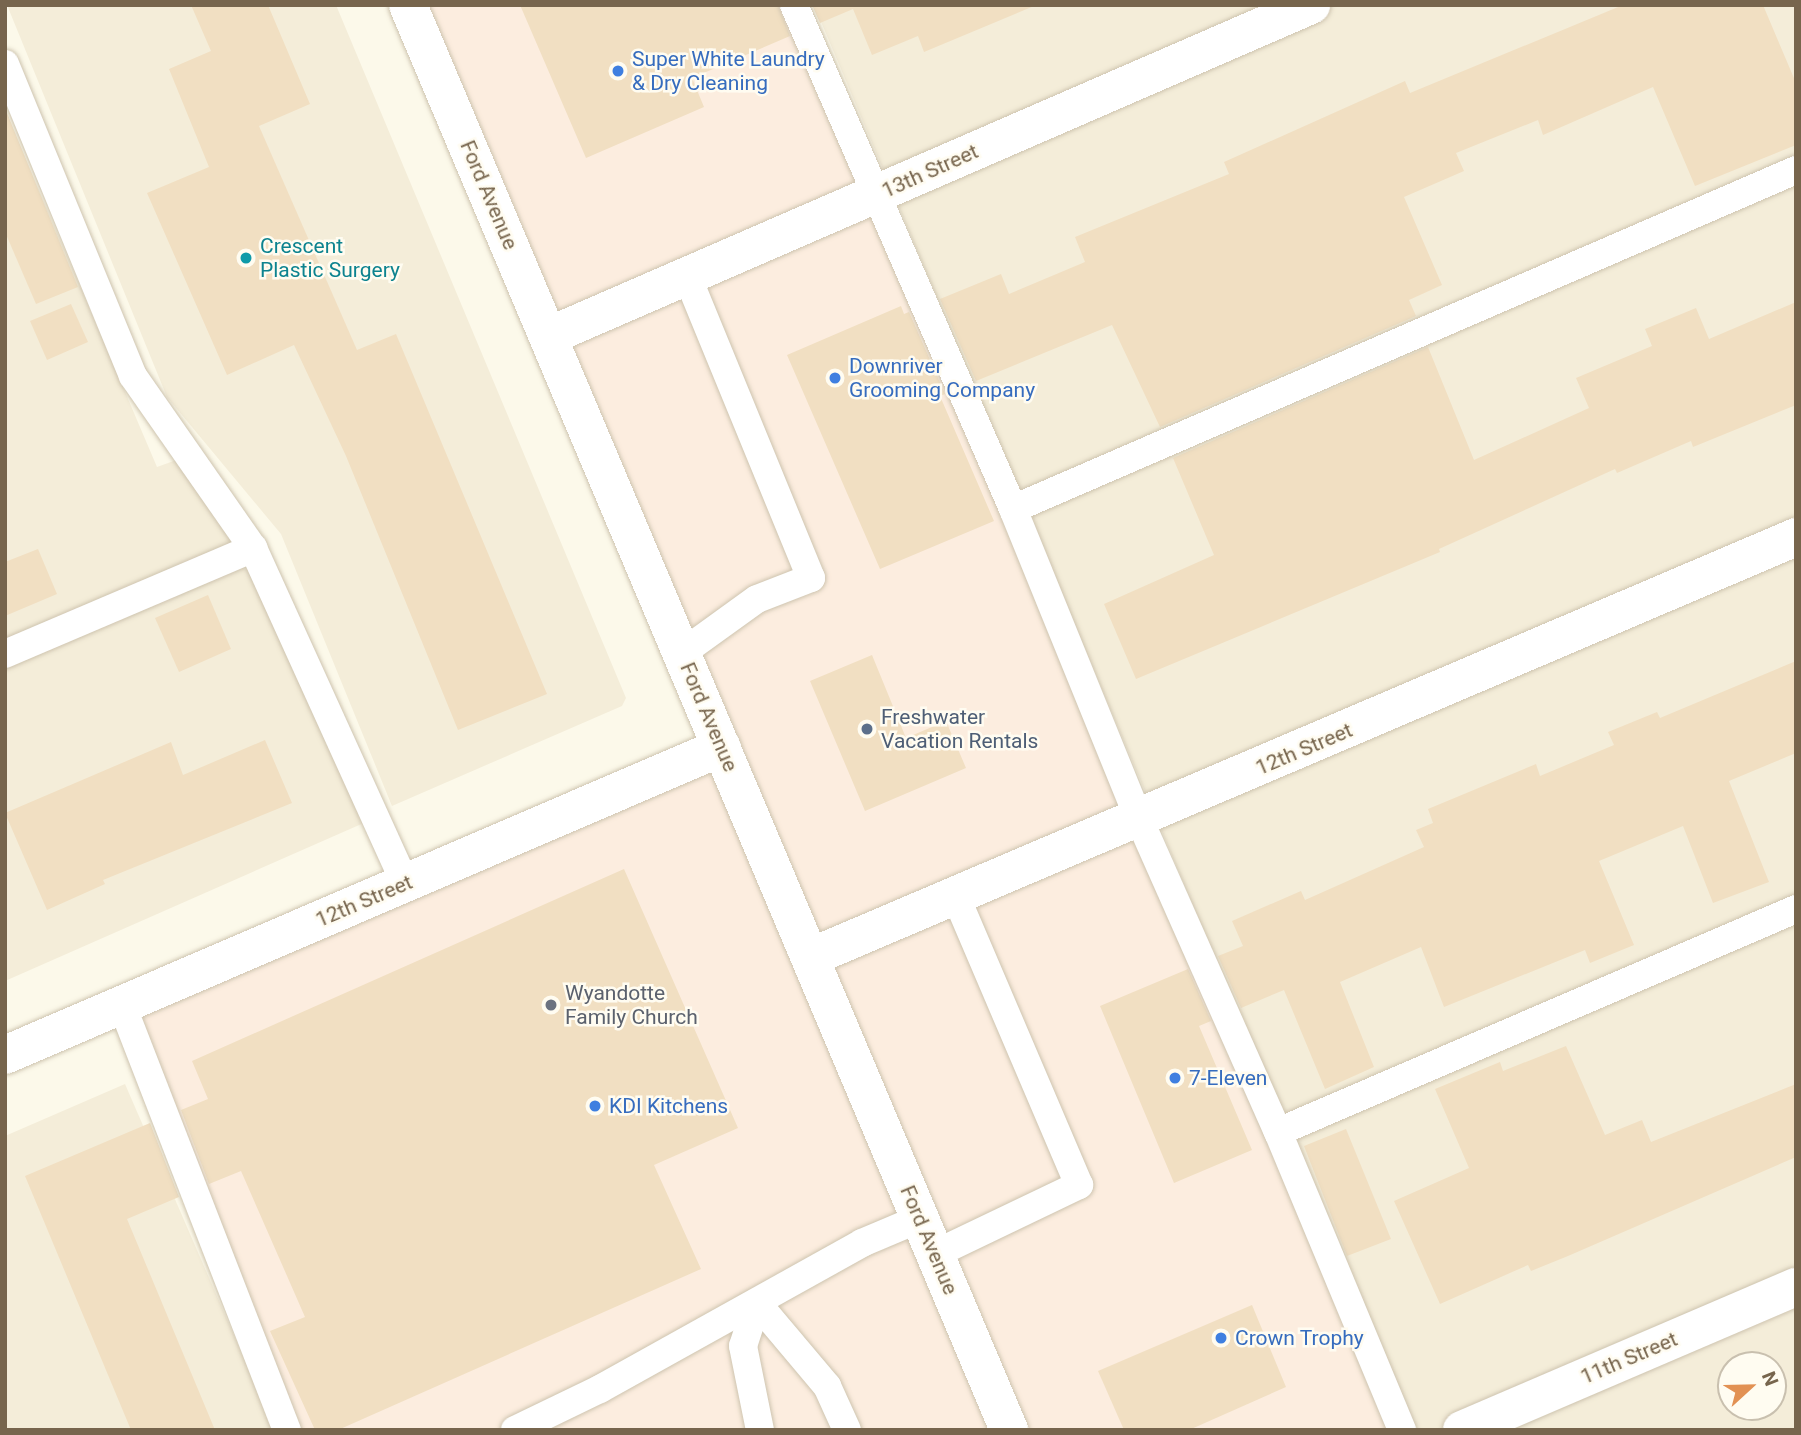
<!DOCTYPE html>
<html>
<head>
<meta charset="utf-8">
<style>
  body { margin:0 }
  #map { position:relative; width:1801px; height:1435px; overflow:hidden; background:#fcf9ea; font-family:Roboto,sans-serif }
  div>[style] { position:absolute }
  .residential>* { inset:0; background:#f4edd9 }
  .commercial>* { inset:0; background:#fceddf }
  .building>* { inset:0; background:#f1dfc2 }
  .roads { filter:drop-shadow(0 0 2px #cec4af) drop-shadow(0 0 2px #cec4af) }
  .service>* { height:28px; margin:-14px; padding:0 14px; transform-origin:14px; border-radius:14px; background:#fff }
  .minor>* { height:38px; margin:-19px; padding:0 19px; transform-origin:19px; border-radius:19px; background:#fff }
  .secondary>* { height:38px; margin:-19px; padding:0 19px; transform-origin:19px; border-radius:19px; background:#fff }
  .dots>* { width:19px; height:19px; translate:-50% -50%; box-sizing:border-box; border:4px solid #fffcf1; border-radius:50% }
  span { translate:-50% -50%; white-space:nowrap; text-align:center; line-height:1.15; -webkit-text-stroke:5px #fffcf1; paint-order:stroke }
  .shop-label { font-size:21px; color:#366cbe }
  .left { translate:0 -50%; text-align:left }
  .street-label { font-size:21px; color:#77654d }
  .culture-label { font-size:21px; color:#0d838f }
  .service-label { font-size:21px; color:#4e5e75 }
  .worship-label { font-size:21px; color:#5b616d }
  .frame { position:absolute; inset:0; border:7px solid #77654d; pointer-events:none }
  .north { position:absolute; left:1717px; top:1351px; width:70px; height:70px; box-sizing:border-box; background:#fffcf1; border:2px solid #c9c0af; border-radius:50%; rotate:68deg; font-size:19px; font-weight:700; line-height:28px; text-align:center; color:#77654d }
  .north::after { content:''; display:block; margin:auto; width:24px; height:32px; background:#e29153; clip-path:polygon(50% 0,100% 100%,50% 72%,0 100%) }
</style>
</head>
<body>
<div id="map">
  <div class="residential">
    <i style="clip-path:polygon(7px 5px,336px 5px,626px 698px,622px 706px,392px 806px,281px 534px,167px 397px)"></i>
    <i style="clip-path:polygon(evenodd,814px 5px,1796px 5px,1796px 1430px,1414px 1430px,814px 5px,1731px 1365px,1773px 1365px,1773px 1407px,1731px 1407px,1731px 1365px)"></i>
    <i style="clip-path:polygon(5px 110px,157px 467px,182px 458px,219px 511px,245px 570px,258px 565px,366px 822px,5px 981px)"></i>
    <i style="clip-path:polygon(125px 1084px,275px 1430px,5px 1430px,5px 1136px)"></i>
  </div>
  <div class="commercial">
    <i style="clip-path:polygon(408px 5px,794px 5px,1402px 1430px,287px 1430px,127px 1002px,722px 747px)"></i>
  </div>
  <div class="building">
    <i style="clip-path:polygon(191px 5px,268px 5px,310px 104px,259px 126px,357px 350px,396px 334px,547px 694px,458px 730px,346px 456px,294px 345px,227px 375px,147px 193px,209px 167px,169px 69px,211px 51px)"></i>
    <i style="clip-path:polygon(520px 5px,778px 5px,790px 36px,692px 78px,704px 107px,586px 158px)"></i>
    <i style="clip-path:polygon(812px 5px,1034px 5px,1034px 6px,924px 52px,918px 36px,872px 55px,853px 9px,820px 23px)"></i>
    <i style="clip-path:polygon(1623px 5px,1763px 5px,1796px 83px,1796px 145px,1695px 186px,1653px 87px,1543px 135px,1538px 120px,1456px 153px,1464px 171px,1404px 197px,1442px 285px,1409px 300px,1416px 316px,1160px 427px,1112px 325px,976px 381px,940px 299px,1001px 274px,1009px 294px,1085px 262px,1075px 237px,1229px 174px,1224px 162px,1405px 81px,1410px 93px)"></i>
    <i style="clip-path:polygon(5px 108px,78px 287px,36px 304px,5px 232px)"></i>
    <i style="clip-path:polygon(1796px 302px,1796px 405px,1693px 447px,1691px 441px,1617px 473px,1615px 469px,1439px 549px,1440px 552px,1136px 679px,1104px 604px,1214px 555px,1173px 458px,1428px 347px,1474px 460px,1589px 408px,1576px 378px,1652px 346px,1645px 329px,1696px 308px,1709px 339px)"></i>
    <i style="clip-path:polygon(71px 304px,88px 342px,47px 360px,30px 321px)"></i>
    <i style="clip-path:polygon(901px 306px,904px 314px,909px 312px,945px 394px,940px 396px,994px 521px,880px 569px,787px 355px)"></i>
    <i style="clip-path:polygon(38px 549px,57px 594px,5px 616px,5px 562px)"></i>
    <i style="clip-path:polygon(208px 595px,231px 649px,179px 672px,155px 618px)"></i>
    <i style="clip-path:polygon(872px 655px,906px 738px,946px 721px,966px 768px,865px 811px,810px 681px)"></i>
    <i style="clip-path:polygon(1796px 661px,1796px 753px,1729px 781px,1769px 882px,1713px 903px,1683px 826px,1599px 861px,1634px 945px,1590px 963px,1585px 950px,1444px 1007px,1421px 947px,1340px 982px,1374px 1067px,1325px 1089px,1284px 990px,1241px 1008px,1218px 956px,1243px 946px,1232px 921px,1301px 891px,1305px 900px,1424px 847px,1416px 830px,1433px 823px,1428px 809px,1536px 764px,1540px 776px,1614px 745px,1608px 732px,1657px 712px,1660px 718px)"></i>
    <i style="clip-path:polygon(265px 740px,292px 803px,103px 880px,105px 884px,47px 910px,5px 813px,171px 742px,183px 775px)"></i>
    <i style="clip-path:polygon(624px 869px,738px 1128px,654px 1165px,701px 1269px,338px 1430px,315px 1430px,270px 1331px,305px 1317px,241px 1171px,209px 1184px,181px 1110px,208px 1099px,192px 1061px)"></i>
    <i style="clip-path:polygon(1188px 969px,1211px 1021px,1199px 1026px,1252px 1150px,1174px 1183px,1100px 1006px)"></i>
    <i style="clip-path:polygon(1566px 1046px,1605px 1135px,1642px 1120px,1651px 1142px,1796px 1084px,1796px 1157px,1568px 1256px,1531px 1271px,1528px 1265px,1440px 1304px,1394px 1201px,1469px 1168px,1435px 1089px,1500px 1062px,1503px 1071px)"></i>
    <i style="clip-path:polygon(150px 1123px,179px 1197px,127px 1219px,215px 1430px,131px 1430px,25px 1176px)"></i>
    <i style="clip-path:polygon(1346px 1129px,1391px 1239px,1347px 1256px,1304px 1146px)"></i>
    <i style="clip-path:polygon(1252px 1305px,1286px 1387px,1189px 1430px,1124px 1430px,1098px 1371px)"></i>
  </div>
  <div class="roads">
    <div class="service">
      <i style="left:794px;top:5px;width:550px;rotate:66.51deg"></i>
      <i style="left:1013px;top:509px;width:337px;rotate:67.9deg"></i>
      <i style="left:1140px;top:821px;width:340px;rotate:66.1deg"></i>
      <i style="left:1278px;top:1132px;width:323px;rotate:67.4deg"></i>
      <i style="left:5px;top:64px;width:337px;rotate:67.7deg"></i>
      <i style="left:133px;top:376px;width:210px;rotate:55.1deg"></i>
      <i style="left:1013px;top:509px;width:853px;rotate:-23.41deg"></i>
      <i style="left:682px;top:653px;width:92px;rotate:-35.8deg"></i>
      <i style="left:757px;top:599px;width:58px;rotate:-21.3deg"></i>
      <i style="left:811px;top:578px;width:326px;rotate:-112.3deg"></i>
      <i style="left:5px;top:654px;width:270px;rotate:-23.1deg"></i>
      <i style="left:253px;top:548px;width:368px;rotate:65.6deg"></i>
      <i style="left:122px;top:1005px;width:456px;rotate:68.8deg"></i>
      <i style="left:1278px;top:1132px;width:564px;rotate:-23.29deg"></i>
      <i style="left:935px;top:1254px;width:160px;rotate:-25.6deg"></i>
      <i style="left:1079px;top:1185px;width:314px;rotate:-113.1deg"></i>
      <i style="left:757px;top:1303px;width:109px;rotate:49.9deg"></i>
      <i style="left:827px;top:1386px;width:48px;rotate:65.6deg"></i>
      <i style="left:757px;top:1303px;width:45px;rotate:108deg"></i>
      <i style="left:743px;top:1346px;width:86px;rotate:78.6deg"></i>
      <i style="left:515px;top:1430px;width:94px;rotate:-25.8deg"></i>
      <i style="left:600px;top:1389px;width:300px;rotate:-29.1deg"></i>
      <i style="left:862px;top:1243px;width:64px;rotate:-23deg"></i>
    </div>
    <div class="minor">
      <i style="left:549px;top:336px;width:831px;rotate:-23.48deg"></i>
      <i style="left:811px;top:957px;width:1071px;rotate:-23.09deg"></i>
      <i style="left:5px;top:1055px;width:780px;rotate:-23.25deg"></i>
      <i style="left:1462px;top:1430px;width:363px;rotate:-23.2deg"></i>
    </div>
    <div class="secondary">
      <i style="left:408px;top:5px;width:1547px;rotate:67.13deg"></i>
    </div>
  </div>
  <div class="dots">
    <i style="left:618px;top:71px;background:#3f7fe0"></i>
    <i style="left:246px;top:258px;background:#0f9aa8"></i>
    <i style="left:835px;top:378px;background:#3f7fe0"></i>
    <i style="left:867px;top:729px;background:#5c6f8a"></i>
    <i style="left:551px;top:1005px;background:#6b7280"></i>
    <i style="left:1175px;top:1078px;background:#3f7fe0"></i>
    <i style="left:595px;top:1106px;background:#3f7fe0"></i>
    <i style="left:1221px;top:1338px;background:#3f7fe0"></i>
  </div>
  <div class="shop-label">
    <span class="left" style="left:632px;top:71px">Super White Laundry<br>&amp; Dry Cleaning</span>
    <span class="left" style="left:849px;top:378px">Downriver<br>Grooming Company</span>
    <span class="left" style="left:1189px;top:1078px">7-Eleven</span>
    <span class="left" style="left:609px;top:1106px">KDI Kitchens</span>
    <span class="left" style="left:1235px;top:1338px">Crown Trophy</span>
  </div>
  <div class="street-label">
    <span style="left:930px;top:171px;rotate:-24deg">13th Street</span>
    <span style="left:489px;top:195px;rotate:67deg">Ford Avenue</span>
    <span style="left:709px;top:717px;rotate:67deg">Ford Avenue</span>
    <span style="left:1304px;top:749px;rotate:-23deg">12th Street</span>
    <span style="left:364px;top:901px;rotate:-23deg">12th Street</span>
    <span style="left:929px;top:1240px;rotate:67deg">Ford Avenue</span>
    <span style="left:1629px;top:1358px;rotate:-23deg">11th Street</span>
  </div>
  <div class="culture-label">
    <span class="left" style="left:260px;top:258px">Crescent<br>Plastic Surgery</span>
  </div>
  <div class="service-label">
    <span class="left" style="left:881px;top:729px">Freshwater<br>Vacation Rentals</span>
  </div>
  <div class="worship-label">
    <span class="left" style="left:565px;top:1005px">Wyandotte<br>Family Church</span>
  </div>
  <div class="frame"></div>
  <div class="north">N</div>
</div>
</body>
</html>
